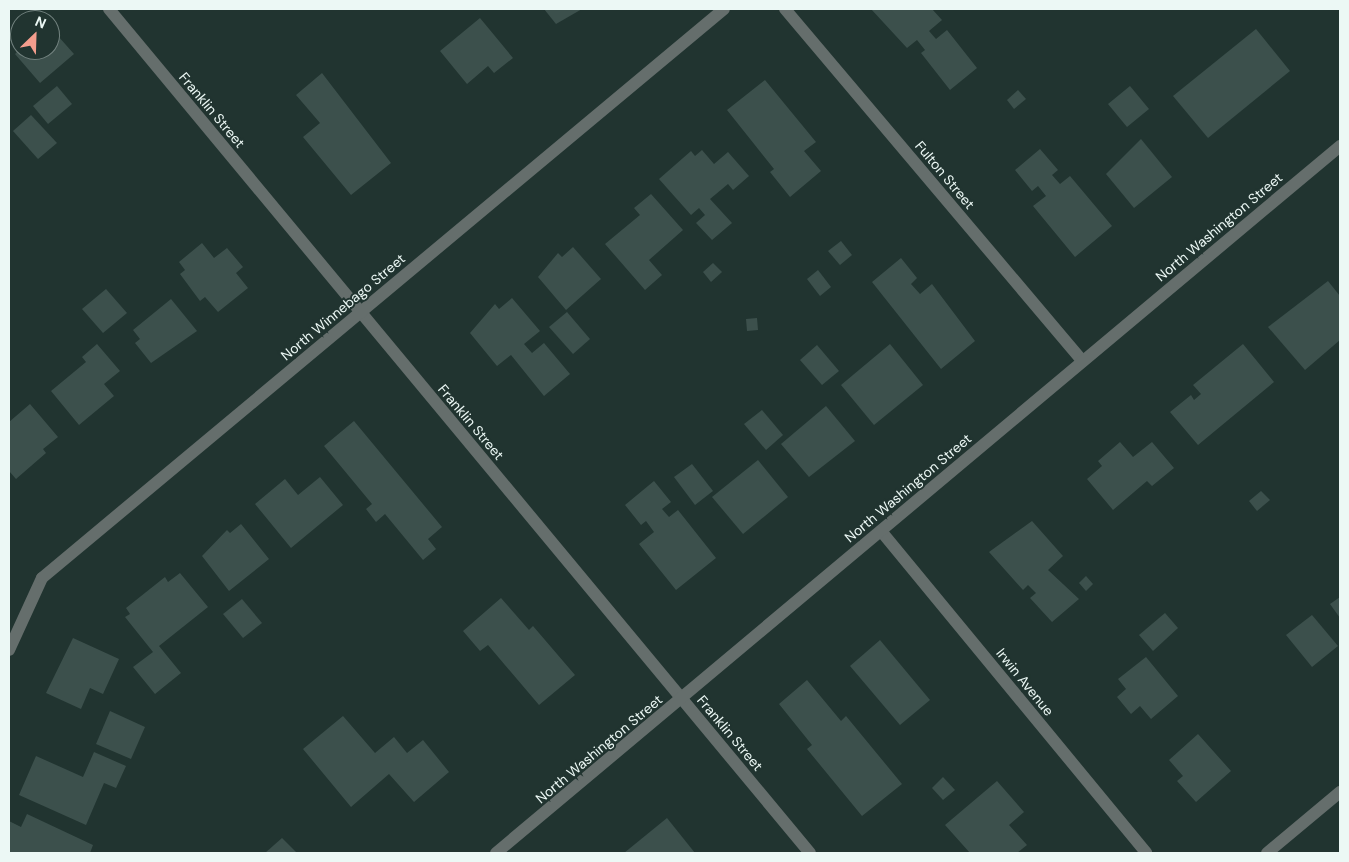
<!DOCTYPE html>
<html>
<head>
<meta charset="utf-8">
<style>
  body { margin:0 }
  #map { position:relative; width:1349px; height:862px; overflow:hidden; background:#213430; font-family:"DM Sans",sans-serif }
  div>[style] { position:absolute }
  .building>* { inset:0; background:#3c504c }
  .minor>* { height:12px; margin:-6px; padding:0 6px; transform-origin:6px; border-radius:6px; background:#656e6c }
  span { translate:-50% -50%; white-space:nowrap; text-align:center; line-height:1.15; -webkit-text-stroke:4px #213430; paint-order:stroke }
  .street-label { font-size:14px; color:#ecf8f5 }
  .frame { position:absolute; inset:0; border:10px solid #ecf8f5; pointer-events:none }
  .north { position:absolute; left:10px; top:10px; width:50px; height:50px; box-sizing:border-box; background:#213430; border:1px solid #72827f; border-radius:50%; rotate:24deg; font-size:14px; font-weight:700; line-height:20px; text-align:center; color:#ecf8f5 }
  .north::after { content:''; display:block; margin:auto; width:18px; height:22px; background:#f49d8d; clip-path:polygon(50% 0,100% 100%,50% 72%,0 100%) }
</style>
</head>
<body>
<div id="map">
  <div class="building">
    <i style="clip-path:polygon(544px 9px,582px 9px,556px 24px)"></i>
    <i style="clip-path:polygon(871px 9px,932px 9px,942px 20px,929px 31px,936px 39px,947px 30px,977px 68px,950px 90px,921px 53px,925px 50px,917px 40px,907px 48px)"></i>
    <i style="clip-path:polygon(38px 14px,44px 20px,31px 20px)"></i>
    <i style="clip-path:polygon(480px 18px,513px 58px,494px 73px,488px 66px,467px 84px,440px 51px)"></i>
    <i style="clip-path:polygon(50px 27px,74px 54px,40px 83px,15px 54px,18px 51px,9px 39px,20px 29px,20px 50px,50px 50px)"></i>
    <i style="clip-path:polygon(1256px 29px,1290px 71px,1208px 138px,1173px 96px)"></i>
    <i style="clip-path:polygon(322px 73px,391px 163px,351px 195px,303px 137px,320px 123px,296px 95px)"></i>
    <i style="clip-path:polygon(765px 80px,816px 142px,804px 151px,821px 171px,790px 197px,770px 172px,774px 169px,727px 110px)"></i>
    <i style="clip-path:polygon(57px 86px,72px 104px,48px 124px,33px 106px)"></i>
    <i style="clip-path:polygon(1130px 86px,1149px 109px,1127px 127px,1108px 104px)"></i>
    <i style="clip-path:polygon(1018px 90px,1026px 99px,1014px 109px,1007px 100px)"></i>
    <i style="clip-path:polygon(31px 115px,57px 143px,38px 159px,13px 131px)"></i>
    <i style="clip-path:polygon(1141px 139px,1172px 177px,1134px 208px,1106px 174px)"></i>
    <i style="clip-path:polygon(1040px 149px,1058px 170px,1052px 175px,1060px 184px,1070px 176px,1112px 226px,1075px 257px,1033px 206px,1046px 196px,1038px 186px,1032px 191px,1015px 170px)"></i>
    <i style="clip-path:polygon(702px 150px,714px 164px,728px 152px,749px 176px,733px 190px,728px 184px,710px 199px,732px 223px,712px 240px,696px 223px,705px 215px,699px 208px,691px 215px,659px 179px,691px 151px,695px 156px)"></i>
    <i style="clip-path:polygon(651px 194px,683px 230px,649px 260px,662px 275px,645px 290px,605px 244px,640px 215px,634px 208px)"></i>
    <i style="clip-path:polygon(841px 241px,852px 255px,840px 265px,828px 251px)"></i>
    <i style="clip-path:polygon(202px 243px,214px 258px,227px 248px,243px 267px,236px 273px,248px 288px,218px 312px,205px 297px,200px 301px,180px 274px,185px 270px,179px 262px)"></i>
    <i style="clip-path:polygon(573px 247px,601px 279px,566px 310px,538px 277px,558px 253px,562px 257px)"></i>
    <i style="clip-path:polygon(901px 258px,917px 278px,911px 284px,920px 294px,932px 284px,975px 341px,941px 369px,872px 282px)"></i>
    <i style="clip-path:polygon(713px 263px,722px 272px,711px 282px,703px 272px)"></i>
    <i style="clip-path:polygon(818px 270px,831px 287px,820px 296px,807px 279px)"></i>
    <i style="clip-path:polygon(1328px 281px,1340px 296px,1340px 340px,1305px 370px,1268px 327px)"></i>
    <i style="clip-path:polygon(106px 289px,127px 313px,103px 333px,82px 309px)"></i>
    <i style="clip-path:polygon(512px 298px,540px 331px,524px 344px,532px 353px,544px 343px,570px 374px,544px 396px,511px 355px,497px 366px,470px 333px,495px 304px,499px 309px)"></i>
    <i style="clip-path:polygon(171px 299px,197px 331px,151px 363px,135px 343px,140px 339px,133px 330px)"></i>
    <i style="clip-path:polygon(567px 312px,590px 339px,573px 354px,549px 327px)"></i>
    <i style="clip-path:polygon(757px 318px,758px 330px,747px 331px,746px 319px)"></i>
    <i style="clip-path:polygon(97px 344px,120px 371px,104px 384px,114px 396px,79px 425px,51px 391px,86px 362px,82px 357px)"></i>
    <i style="clip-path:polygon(890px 344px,923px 385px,874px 425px,841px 385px)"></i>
    <i style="clip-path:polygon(1243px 344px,1274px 382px,1198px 445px,1170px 412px,1191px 395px,1194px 400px,1201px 394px,1193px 385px)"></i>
    <i style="clip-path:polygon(817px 345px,839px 371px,822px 385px,800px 360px)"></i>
    <i style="clip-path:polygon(30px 404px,58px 437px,43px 449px,46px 453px,16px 479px,9px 471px,9px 422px)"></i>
    <i style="clip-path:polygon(826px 406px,855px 441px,809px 477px,781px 444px)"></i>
    <i style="clip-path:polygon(762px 410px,783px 435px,766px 450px,744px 424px)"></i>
    <i style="clip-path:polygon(354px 421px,442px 527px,428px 539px,436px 549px,423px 560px,385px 514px,376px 522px,366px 509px,372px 504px,324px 446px)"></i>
    <i style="clip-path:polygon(1120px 442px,1133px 457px,1152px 442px,1174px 468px,1152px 486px,1147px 481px,1113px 510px,1087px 479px,1102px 466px,1098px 461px)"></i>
    <i style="clip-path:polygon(758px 460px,788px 497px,743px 534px,712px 497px)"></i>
    <i style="clip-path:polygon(692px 464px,713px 491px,695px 505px,674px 477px)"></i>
    <i style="clip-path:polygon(320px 477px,343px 505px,291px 548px,255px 504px,285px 479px,298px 495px)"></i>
    <i style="clip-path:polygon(654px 481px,671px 502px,662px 509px,669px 517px,678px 510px,716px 558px,676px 590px,639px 544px,654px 532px,646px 521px,641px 525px,625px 505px)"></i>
    <i style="clip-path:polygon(1261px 491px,1270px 500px,1257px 511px,1249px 501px)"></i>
    <i style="clip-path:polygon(1032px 521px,1063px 556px,1048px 570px,1079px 599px,1052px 622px,1030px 598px,1036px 593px,1028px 585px,1023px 590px,989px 552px)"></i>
    <i style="clip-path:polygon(241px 524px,269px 559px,229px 591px,202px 556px,227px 530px,230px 533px)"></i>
    <i style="clip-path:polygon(180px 573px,208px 607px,159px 646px,181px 673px,155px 694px,133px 667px,153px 652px,125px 617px,130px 614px,126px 608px,165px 577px,168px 582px)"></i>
    <i style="clip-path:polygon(1086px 576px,1093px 584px,1086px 591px,1079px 583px)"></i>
    <i style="clip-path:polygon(1340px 597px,1340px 618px,1330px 604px)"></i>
    <i style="clip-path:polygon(501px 598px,529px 630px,533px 626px,575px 675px,539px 705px,488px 645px,480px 651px,463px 631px)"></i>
    <i style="clip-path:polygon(242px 599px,262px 623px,243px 638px,223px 614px)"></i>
    <i style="clip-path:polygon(1165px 613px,1178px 628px,1153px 651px,1139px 635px)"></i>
    <i style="clip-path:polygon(1312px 615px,1338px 646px,1312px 667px,1286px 635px)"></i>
    <i style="clip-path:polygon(73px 638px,119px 659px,103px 694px,90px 688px,81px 709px,46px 693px)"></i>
    <i style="clip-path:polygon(880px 640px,930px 700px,900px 725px,850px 666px)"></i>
    <i style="clip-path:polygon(1146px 657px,1178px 696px,1151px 719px,1140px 706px,1131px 714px,1117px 697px,1126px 689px,1118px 679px)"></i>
    <i style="clip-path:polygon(807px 680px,841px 721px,846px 716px,902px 784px,862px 816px,807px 749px,812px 745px,779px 704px)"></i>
    <i style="clip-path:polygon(110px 711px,145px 727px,131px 759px,96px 744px)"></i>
    <i style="clip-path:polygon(343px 716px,375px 753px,394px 737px,407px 753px,423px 740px,449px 772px,414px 802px,389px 774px,351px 807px,303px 749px)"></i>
    <i style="clip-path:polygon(1198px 734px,1231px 771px,1196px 802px,1177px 781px,1183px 776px,1169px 760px)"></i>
    <i style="clip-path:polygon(94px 752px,126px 766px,116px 788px,104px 783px,86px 825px,19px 795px,36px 756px,83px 777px)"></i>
    <i style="clip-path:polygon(943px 777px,955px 790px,943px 800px,932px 788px)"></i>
    <i style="clip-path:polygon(997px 781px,1024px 812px,1009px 825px,1027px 845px,1017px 853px,970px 853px,945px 825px)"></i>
    <i style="clip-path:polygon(27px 814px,93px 845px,90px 853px,9px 853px,9px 821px,21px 827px)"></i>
    <i style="clip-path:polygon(667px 818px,695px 853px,624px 853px)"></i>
    <i style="clip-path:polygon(282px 838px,297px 853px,265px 853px)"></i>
  </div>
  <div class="minor">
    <i style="left:109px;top:9px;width:1097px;rotate:50.29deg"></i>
    <i style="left:785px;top:9px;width:461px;rotate:49.8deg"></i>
    <i style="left:881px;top:531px;width:417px;rotate:50.5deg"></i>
    <i style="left:9px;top:650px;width:79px;rotate:-65.4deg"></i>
    <i style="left:42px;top:578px;width:888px;rotate:-39.84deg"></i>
    <i style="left:496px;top:853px;width:1101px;rotate:-39.95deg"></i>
    <i style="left:1267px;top:853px;width:95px;rotate:-39.9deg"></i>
  </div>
  <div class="street-label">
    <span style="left:212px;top:110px;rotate:50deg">Franklin Street</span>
    <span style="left:945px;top:175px;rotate:50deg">Fulton Street</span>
    <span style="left:1219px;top:227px;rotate:-40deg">North Washington Street</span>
    <span style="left:343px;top:307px;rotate:-40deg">North Winnebago Street</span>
    <span style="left:471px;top:422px;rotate:50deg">Franklin Street</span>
    <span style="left:908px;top:488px;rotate:-40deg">North Washington Street</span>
    <span style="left:1025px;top:682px;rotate:51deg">Irwin Avenue</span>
    <span style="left:730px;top:733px;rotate:50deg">Franklin Street</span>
    <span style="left:599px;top:749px;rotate:-40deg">North Washington Street</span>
  </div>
  <div class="frame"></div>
  <div class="north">N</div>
</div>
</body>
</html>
